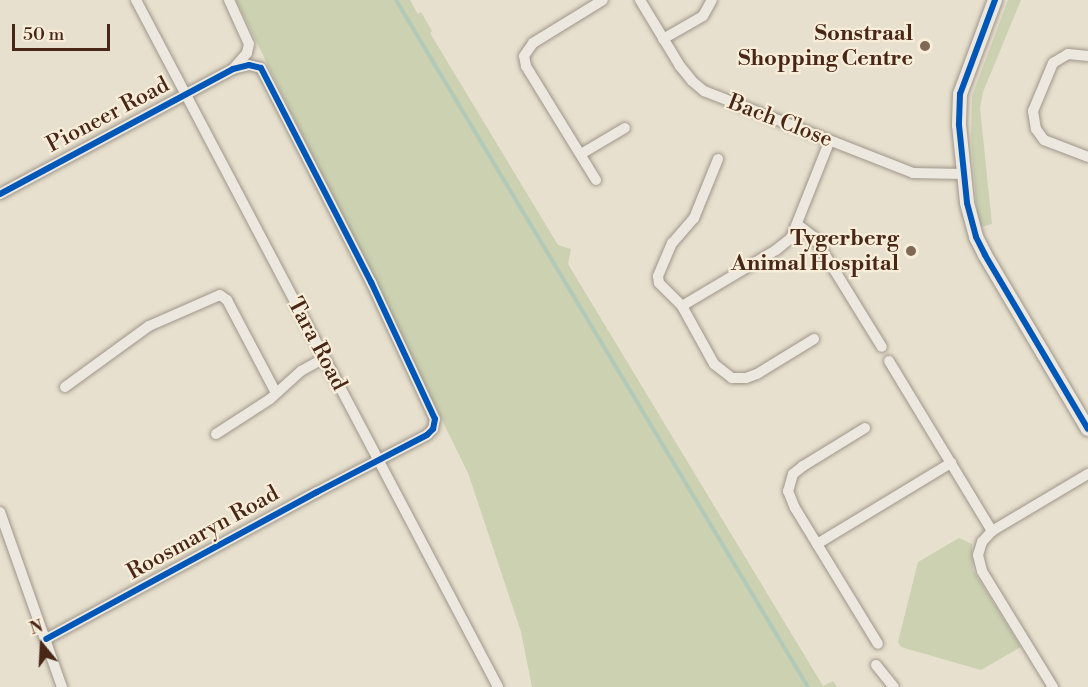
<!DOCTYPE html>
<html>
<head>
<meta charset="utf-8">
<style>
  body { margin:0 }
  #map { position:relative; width:1088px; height:687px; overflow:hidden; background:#e8e0ce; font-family:"Libre Bodoni",serif }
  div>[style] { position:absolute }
  .green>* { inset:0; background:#cbd1b1 }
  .stream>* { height:4px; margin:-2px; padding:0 2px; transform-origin:2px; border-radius:2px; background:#b3c9b7 }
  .roads { filter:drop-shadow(0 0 2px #9e968a) drop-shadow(0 0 2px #9e968a) }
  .minor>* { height:10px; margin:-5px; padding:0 5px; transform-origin:5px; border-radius:5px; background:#ece8e0 }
  .tertiary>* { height:14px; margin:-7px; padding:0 7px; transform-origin:7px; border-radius:7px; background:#ece8e0 }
  .cycleway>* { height:6px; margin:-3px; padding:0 3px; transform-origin:3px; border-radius:3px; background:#0057b8 }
  .dots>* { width:16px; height:16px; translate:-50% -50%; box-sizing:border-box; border:3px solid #f7edd9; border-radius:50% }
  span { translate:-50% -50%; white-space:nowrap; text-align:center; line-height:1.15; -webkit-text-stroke:4.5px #f7edd9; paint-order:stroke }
  .poi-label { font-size:22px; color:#482717; font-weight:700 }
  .right { translate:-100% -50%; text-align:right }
  .street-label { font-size:22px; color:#482717 }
  .north { position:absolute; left:12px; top:615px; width:60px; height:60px; -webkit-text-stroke:4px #f7edd9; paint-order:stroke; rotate:342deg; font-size:16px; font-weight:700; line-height:24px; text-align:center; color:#482717 }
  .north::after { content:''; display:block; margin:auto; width:21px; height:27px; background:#482717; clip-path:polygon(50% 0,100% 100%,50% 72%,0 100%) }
  .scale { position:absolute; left:12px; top:24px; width:98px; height:27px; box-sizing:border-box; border:3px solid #482717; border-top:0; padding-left:8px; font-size:18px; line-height:21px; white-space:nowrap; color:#482717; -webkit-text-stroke:4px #f7edd9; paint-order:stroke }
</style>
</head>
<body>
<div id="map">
  <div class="green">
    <i style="clip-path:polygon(236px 0,410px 0,418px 14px,421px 12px,432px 31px,430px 33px,558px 245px,571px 249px,568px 264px,823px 686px,833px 681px,837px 687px,532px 687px,521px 632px,468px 473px)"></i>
    <i style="clip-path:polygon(1008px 0,1021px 0,983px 92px,980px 108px,992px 224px,981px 227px,977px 213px,971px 138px,972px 96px)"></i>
    <i style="clip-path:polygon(959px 538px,972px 544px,973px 570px,1021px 647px,981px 670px,901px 647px,898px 642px,918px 562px)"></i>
  </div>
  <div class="stream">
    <i style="left:396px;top:0;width:801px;rotate:59.05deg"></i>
  </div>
  <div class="roads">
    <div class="minor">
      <i style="left:136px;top:0;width:777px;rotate:62.21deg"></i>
      <i style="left:229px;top:0;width:48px;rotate:65.6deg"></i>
      <i style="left:249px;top:44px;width:9px;rotate:103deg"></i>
      <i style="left:247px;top:53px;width:21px;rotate:131deg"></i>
      <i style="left:640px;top:0;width:77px;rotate:58.8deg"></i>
      <i style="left:680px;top:66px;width:19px;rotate:51deg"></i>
      <i style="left:692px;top:81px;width:16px;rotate:40deg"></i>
      <i style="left:704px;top:91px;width:225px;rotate:21.4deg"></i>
      <i style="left:913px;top:173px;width:50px;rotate:1.1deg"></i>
      <i style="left:663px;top:39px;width:46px;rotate:-29.9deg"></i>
      <i style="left:703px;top:16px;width:18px;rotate:-61deg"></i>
      <i style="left:1088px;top:56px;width:20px;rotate:-174deg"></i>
      <i style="left:1068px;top:54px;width:17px;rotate:149deg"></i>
      <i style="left:1053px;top:63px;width:52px;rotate:112.6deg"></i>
      <i style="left:1033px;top:111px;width:18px;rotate:81deg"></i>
      <i style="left:1036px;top:129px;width:14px;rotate:54deg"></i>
      <i style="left:1044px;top:140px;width:47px;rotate:21.1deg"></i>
      <i style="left:581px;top:154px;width:51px;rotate:-30.6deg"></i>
      <i style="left:718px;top:159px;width:64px;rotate:112.1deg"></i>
      <i style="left:694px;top:218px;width:33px;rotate:131deg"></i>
      <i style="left:672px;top:243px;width:36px;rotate:113deg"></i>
      <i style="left:658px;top:276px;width:7px;rotate:82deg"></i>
      <i style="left:659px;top:283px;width:33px;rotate:45deg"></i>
      <i style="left:682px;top:306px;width:66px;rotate:61.1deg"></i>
      <i style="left:714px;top:364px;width:23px;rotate:38deg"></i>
      <i style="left:732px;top:378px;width:14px"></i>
      <i style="left:746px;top:378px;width:12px;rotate:-20deg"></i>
      <i style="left:757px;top:374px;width:67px;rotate:-31.6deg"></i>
      <i style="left:596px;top:180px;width:134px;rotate:-121.6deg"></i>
      <i style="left:526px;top:66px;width:10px;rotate:-101deg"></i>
      <i style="left:524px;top:56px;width:16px;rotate:-55deg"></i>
      <i style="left:533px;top:43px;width:82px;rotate:-31.6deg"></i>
      <i style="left:0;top:194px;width:264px;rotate:-28.2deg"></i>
      <i style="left:233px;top:69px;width:16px;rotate:-14deg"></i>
      <i style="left:249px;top:65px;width:12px;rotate:14deg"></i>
      <i style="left:261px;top:68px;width:241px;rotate:62.8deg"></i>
      <i style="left:371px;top:282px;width:151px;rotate:65deg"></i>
      <i style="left:435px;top:419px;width:10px;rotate:101deg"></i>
      <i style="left:433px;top:429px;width:8px;rotate:135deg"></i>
      <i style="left:427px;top:435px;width:124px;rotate:152.6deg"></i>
      <i style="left:317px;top:492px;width:308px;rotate:151.5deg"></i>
      <i style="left:798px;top:225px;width:20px;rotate:37deg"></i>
      <i style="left:814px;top:237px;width:129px;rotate:58.3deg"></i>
      <i style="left:682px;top:306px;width:109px;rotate:-30.8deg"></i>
      <i style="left:776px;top:250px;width:19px;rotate:-39deg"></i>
      <i style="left:791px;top:238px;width:105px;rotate:-68.3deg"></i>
      <i style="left:889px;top:361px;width:199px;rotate:58.8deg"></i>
      <i style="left:65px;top:387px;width:104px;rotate:-36deg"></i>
      <i style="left:149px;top:326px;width:77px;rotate:-23.6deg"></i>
      <i style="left:220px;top:295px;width:9px;rotate:36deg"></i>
      <i style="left:227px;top:300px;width:105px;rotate:62.2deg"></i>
      <i style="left:865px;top:428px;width:73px;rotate:148.5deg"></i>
      <i style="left:803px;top:466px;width:13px;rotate:141deg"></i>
      <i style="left:793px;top:474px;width:18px;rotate:106deg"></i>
      <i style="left:788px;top:491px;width:18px;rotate:68deg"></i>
      <i style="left:795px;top:508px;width:159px;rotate:58.6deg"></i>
      <i style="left:216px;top:434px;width:64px;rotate:-32.9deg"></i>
      <i style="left:270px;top:399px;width:42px;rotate:-42.1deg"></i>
      <i style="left:301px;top:371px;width:26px;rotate:-29deg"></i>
      <i style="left:0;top:512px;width:186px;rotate:70.5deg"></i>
      <i style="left:817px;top:544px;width:157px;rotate:-31.2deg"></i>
      <i style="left:876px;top:665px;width:28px;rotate:51deg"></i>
      <i style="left:1053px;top:687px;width:136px;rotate:-121.5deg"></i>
      <i style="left:982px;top:571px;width:16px;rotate:-104deg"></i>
      <i style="left:978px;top:555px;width:14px;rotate:-73deg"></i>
      <i style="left:982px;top:542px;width:15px;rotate:-48deg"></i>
      <i style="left:992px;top:531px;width:112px;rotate:-30.7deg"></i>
    </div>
    <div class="tertiary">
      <i style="left:995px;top:0;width:100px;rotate:110.4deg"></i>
      <i style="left:960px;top:94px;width:31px;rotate:92deg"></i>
      <i style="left:959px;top:125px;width:78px;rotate:84.1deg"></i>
      <i style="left:967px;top:203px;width:35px;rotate:75deg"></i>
      <i style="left:976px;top:237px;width:20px;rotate:63deg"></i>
      <i style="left:985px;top:255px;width:202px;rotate:59.4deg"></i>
    </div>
  </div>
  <div class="cycleway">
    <i style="left:995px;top:0;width:100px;rotate:110.4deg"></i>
    <i style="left:960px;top:94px;width:31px;rotate:92deg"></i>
    <i style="left:959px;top:125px;width:78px;rotate:84.1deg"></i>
    <i style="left:967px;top:203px;width:35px;rotate:75deg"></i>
    <i style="left:976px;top:237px;width:20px;rotate:63deg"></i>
    <i style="left:985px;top:255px;width:202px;rotate:59.4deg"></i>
    <i style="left:0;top:194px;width:264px;rotate:-28.2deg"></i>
    <i style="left:233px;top:69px;width:16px;rotate:-14deg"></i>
    <i style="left:249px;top:65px;width:12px;rotate:14deg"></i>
    <i style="left:261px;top:68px;width:241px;rotate:62.8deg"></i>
    <i style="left:371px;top:282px;width:151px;rotate:65deg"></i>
    <i style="left:435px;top:419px;width:10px;rotate:101deg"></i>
    <i style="left:433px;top:429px;width:8px;rotate:135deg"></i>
    <i style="left:427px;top:435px;width:124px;rotate:152.6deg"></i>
    <i style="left:317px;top:492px;width:308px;rotate:151.5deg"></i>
  </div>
  <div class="dots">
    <i style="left:925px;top:46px;background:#806857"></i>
    <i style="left:911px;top:251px;background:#806857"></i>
  </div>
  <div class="poi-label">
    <span class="right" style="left:913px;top:46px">Sonstraal<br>Shopping Centre</span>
    <span class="right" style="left:899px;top:251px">Tygerberg<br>Animal Hospital</span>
  </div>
  <div class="street-label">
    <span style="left:108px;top:115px;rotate:-28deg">Pioneer Road</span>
    <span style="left:780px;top:121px;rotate:21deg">Bach Close</span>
    <span style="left:317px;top:344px;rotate:62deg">Tara Road</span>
    <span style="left:203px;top:533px;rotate:-29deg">Roosmaryn Road</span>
  </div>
  <div class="north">N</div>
  <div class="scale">50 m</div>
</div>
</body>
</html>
